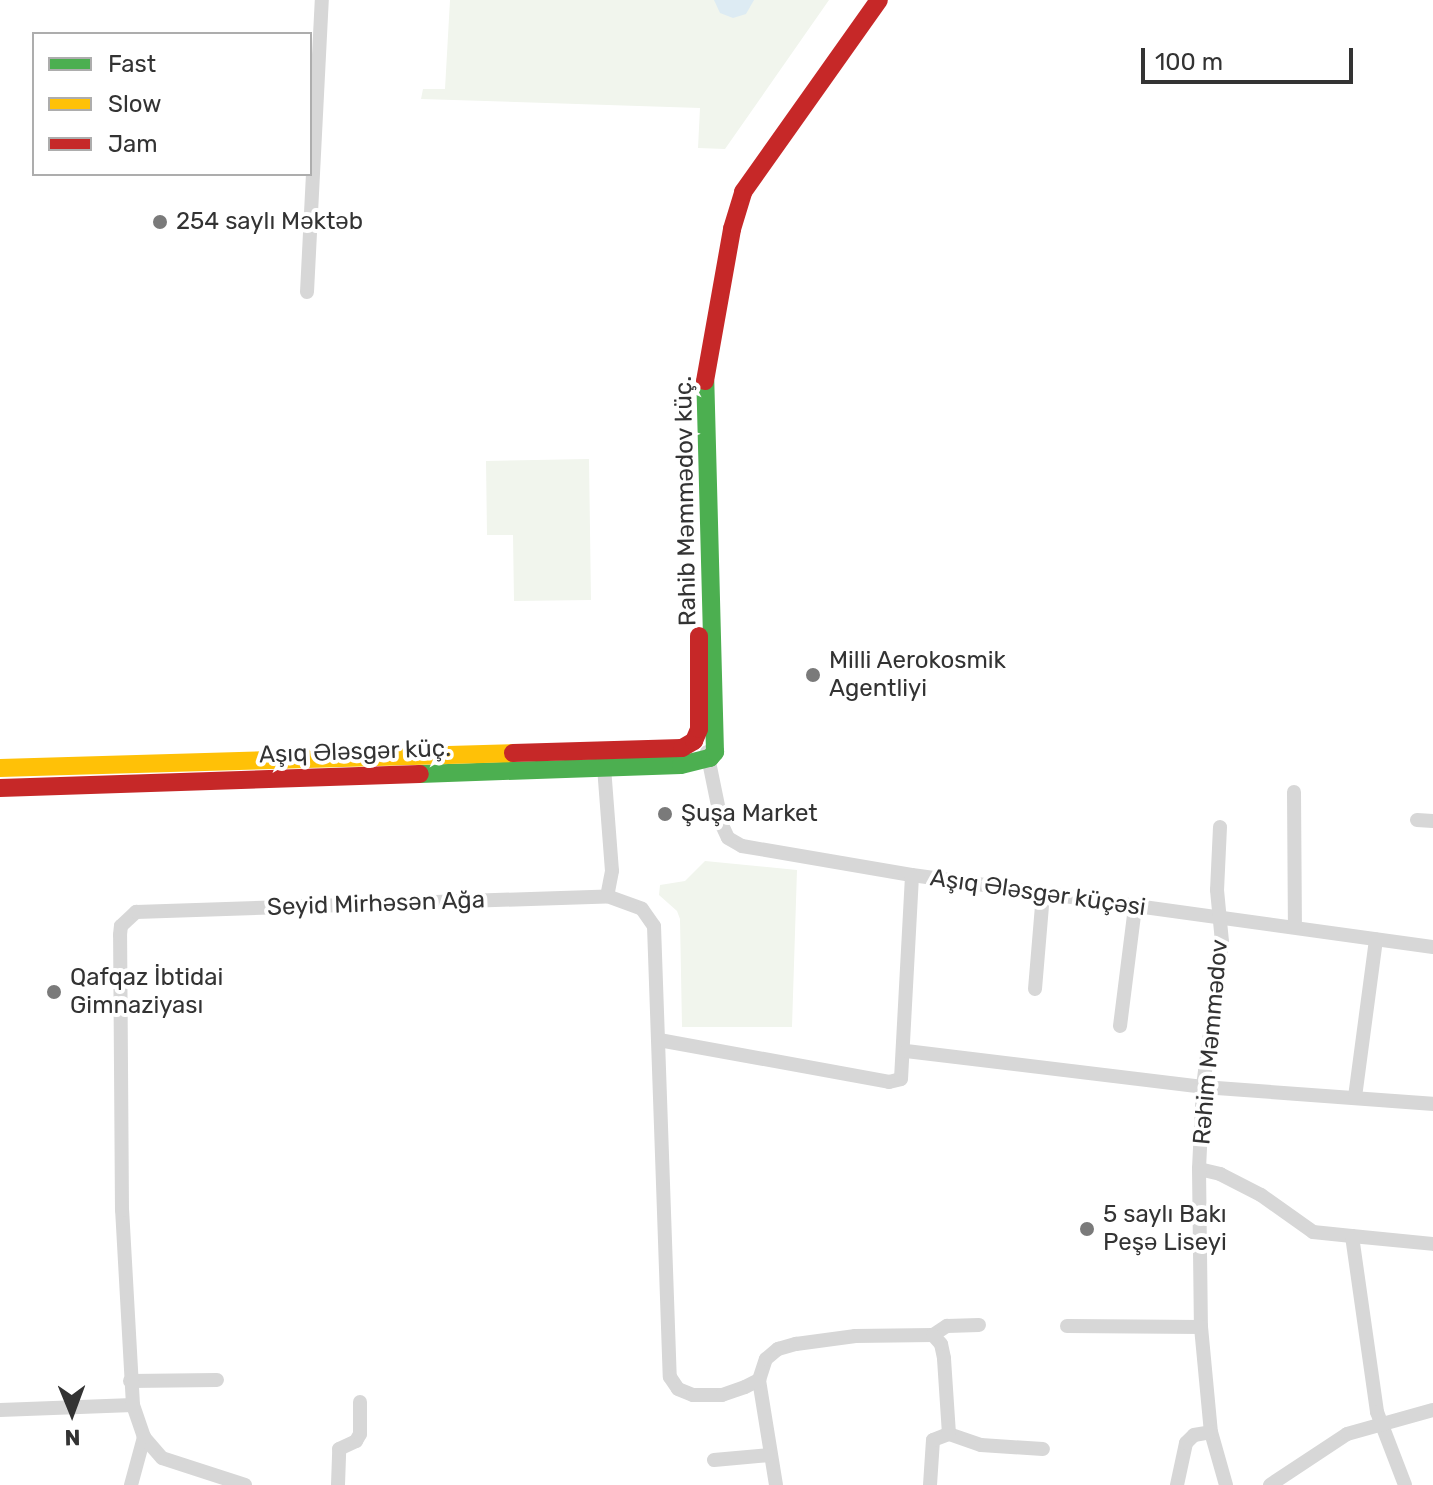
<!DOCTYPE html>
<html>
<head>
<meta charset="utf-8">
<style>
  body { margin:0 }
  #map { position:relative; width:1433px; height:1485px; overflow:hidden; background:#fff; font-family:Rubik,sans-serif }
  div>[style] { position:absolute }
  .green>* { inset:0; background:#f1f5ed }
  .water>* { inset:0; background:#ddebf3 }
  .street>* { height:14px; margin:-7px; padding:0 7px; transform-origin:7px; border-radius:7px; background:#d7d7d7 }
  .fast>* { height:18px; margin:-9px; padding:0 9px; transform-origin:9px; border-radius:9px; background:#4caf50 }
  .slow>* { height:18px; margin:-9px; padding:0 9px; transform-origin:9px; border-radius:9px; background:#ffc107 }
  .jam>* { height:18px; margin:-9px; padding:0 9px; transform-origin:9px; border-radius:9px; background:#c62828 }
  .dots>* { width:22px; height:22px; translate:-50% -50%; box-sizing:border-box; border:4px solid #fff; border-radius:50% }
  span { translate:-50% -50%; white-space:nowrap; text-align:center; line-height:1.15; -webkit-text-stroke:8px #fff; paint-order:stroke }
  .poi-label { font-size:24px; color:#333 }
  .left { translate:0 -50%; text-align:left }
  .street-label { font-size:24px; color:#333 }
  .legend { position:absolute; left:32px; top:32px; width:280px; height:144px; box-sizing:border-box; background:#fff; border:2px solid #adadad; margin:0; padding:10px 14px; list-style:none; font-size:24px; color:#333 }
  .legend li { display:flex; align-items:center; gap:16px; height:40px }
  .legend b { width:40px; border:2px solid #adadad }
  .north { position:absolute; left:32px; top:1373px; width:80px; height:80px; -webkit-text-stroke:6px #fff; paint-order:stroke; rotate:179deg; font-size:22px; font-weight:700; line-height:32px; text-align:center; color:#333 }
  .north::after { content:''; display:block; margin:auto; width:28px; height:36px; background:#333; clip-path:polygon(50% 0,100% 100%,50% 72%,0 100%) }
  .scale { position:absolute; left:1141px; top:48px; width:212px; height:36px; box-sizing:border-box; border:4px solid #333; border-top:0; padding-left:10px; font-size:24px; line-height:28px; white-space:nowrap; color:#333; -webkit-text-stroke:6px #fff; paint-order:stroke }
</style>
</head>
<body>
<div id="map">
  <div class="green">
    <i style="clip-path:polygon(450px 0,829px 0,725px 149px,698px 148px,700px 108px,421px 99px,423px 89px,445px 89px)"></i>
    <i style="clip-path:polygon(589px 459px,591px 600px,514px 601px,513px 535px,487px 535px,486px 461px)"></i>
    <i style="clip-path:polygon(705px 861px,797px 870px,792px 1027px,682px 1027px,680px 919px,677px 911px,659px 895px,660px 885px,685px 881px)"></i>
  </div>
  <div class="water">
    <i style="clip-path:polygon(714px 0,754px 0,746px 14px,733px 18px,720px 13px)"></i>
  </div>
  <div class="street">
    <i style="left:307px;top:292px;width:292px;rotate:-87.1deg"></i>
    <i style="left:707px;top:752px;width:75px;rotate:78.4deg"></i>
    <i style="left:722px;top:825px;width:14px;rotate:65deg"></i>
    <i style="left:728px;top:838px;width:16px;rotate:30deg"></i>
    <i style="left:742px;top:846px;width:172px;rotate:9.7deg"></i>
    <i style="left:912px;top:875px;width:526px;rotate:7.87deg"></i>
    <i style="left:604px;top:767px;width:104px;rotate:85.6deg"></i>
    <i style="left:612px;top:871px;width:25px;rotate:101deg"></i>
    <i style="left:1294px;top:792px;width:134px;rotate:89.6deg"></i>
    <i style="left:1417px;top:820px;width:16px;rotate:4deg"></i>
    <i style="left:1220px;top:827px;width:63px;rotate:92.7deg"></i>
    <i style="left:1217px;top:890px;width:52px;rotate:84.5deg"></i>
    <i style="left:1222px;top:942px;width:146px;rotate:97.5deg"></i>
    <i style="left:1203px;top:1087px;width:82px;rotate:92.8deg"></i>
    <i style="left:1199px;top:1169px;width:22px;rotate:13deg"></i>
    <i style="left:1220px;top:1174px;width:46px;rotate:27.1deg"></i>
    <i style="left:1261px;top:1195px;width:64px;rotate:35.4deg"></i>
    <i style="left:1313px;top:1232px;width:39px;rotate:6deg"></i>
    <i style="left:1352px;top:1236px;width:178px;rotate:81.9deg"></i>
    <i style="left:1377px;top:1412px;width:78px;rotate:69deg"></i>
    <i style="left:1035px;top:989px;width:96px;rotate:-85.2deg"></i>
    <i style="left:1120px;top:1026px;width:120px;rotate:-82.8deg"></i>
    <i style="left:659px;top:1040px;width:234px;rotate:10.3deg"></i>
    <i style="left:889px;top:1082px;width:12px;rotate:-14deg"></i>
    <i style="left:901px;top:1079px;width:204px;rotate:-86.9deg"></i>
    <i style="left:906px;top:1051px;width:299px;rotate:6.9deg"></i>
    <i style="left:1203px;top:1087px;width:231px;rotate:4.2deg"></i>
    <i style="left:1355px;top:1097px;width:159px;rotate:-82.4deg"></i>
    <i style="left:1199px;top:1169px;width:158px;rotate:89.3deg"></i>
    <i style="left:1201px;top:1327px;width:105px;rotate:84.6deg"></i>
    <i style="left:1211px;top:1432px;width:55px;rotate:74.2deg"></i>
    <i style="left:1352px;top:1236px;width:81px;rotate:5.6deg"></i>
    <i style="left:1067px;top:1326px;width:134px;rotate:0.4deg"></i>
    <i style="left:759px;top:1380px;width:106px;rotate:80.8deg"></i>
    <i style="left:130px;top:1381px;width:87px;rotate:-0.7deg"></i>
    <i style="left:0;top:1410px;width:133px;rotate:-2.2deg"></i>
    <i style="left:949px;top:1434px;width:34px;rotate:19deg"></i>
    <i style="left:981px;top:1445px;width:62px;rotate:3.7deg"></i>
    <i style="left:714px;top:1460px;width:55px;rotate:-5.2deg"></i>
    <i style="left:131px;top:1485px;width:50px;rotate:-74.8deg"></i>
    <i style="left:245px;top:1485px;width:87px;rotate:-162deg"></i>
    <i style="left:162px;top:1458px;width:28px;rotate:-131deg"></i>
    <i style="left:144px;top:1437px;width:34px;rotate:-109deg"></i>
    <i style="left:133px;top:1405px;width:195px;rotate:-93.2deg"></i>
    <i style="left:122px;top:1210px;width:275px;rotate:-90.4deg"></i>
    <i style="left:120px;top:935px;width:9px;rotate:-84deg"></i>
    <i style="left:121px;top:926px;width:21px;rotate:-43deg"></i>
    <i style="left:136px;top:912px;width:471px;rotate:-1.9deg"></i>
    <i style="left:607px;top:896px;width:37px;rotate:20deg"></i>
    <i style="left:642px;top:909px;width:21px;rotate:55deg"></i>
    <i style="left:654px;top:926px;width:451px;rotate:88deg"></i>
    <i style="left:670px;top:1377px;width:14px;rotate:56deg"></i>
    <i style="left:678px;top:1389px;width:16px;rotate:22deg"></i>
    <i style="left:693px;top:1395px;width:29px"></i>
    <i style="left:722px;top:1395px;width:24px;rotate:-19deg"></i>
    <i style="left:745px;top:1387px;width:16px;rotate:-27deg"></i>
    <i style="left:759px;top:1380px;width:22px;rotate:-72deg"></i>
    <i style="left:766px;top:1359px;width:16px;rotate:-40deg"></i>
    <i style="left:778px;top:1349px;width:19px;rotate:-16deg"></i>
    <i style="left:796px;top:1344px;width:60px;rotate:-7.7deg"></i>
    <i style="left:855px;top:1336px;width:78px;rotate:-0.7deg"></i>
    <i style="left:933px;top:1335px;width:17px;rotate:-33deg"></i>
    <i style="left:947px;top:1326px;width:32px;rotate:-2deg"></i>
    <i style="left:338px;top:1485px;width:36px;rotate:-88deg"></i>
    <i style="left:339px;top:1449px;width:19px;rotate:-25deg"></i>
    <i style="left:356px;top:1441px;width:8px;rotate:-60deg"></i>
    <i style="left:360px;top:1434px;width:32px;rotate:-90deg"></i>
    <i style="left:930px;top:1485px;width:45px;rotate:-86.2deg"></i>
    <i style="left:933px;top:1440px;width:17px;rotate:-21deg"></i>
    <i style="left:949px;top:1434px;width:76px;rotate:-93.8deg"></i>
    <i style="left:944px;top:1358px;width:14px;rotate:-102deg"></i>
    <i style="left:941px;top:1344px;width:12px;rotate:-132deg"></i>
    <i style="left:1177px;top:1485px;width:43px;rotate:-77.9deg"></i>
    <i style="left:1186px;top:1443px;width:11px;rotate:-45deg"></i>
    <i style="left:1194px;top:1435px;width:17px;rotate:-10deg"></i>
    <i style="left:1270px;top:1485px;width:92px;rotate:-33.5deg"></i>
    <i style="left:1347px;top:1434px;width:89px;rotate:-15.6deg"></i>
  </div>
  <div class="fast">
    <i style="left:420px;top:774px;width:261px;rotate:-2deg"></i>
    <i style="left:681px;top:765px;width:30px;rotate:-14deg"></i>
    <i style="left:710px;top:758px;width:8px;rotate:-50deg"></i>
    <i style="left:715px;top:752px;width:371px;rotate:-91.5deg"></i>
  </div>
  <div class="slow">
    <i style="left:0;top:768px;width:513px;rotate:-1.67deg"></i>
  </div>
  <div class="jam">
    <i style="left:705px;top:381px;width:154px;rotate:-79.9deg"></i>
    <i style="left:732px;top:229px;width:39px;rotate:-73deg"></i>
    <i style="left:743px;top:192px;width:235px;rotate:-54.7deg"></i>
    <i style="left:513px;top:753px;width:169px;rotate:-1.7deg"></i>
    <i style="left:682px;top:748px;width:14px;rotate:-30deg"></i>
    <i style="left:694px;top:741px;width:13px;rotate:-67deg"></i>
    <i style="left:699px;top:729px;width:93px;rotate:-90deg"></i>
    <i style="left:0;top:788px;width:420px;rotate:-1.9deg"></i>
  </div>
  <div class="dots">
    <i style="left:160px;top:222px;background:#7a7a7a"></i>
    <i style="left:813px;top:675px;background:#7a7a7a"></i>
    <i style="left:665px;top:814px;background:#7a7a7a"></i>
    <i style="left:54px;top:992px;background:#7a7a7a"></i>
    <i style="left:1087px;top:1229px;background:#7a7a7a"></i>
  </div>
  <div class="poi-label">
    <span class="left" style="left:176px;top:222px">254 saylı Məktəb</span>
    <span class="left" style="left:829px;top:675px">Milli Aerokosmik<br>Agentliyi</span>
    <span class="left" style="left:681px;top:814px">Şuşa Market</span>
    <span class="left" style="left:70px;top:992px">Qafqaz İbtidai<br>Gimnaziyası</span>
    <span class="left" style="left:1103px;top:1229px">5 saylı Bakı<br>Peşə Liseyi</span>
  </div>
  <div class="street-label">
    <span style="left:686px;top:501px;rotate:-91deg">Rahib Məmmədov küç.</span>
    <span style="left:355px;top:752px;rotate:-2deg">Aşıq Ələsgər küç.</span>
    <span style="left:1038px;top:893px;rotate:8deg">Aşıq Ələsgər küçəsi</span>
    <span style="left:376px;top:904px;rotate:-2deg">Seyid Mirhəsən Ağa</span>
    <span style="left:1211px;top:1042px;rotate:-85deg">Rəhim Məmmədov</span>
  </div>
  <ul class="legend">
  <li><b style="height:10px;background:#4caf50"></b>Fast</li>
  <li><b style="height:10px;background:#ffc107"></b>Slow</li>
  <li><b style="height:10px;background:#c62828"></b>Jam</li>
  </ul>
  <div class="north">N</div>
  <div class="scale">100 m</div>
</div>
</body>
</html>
